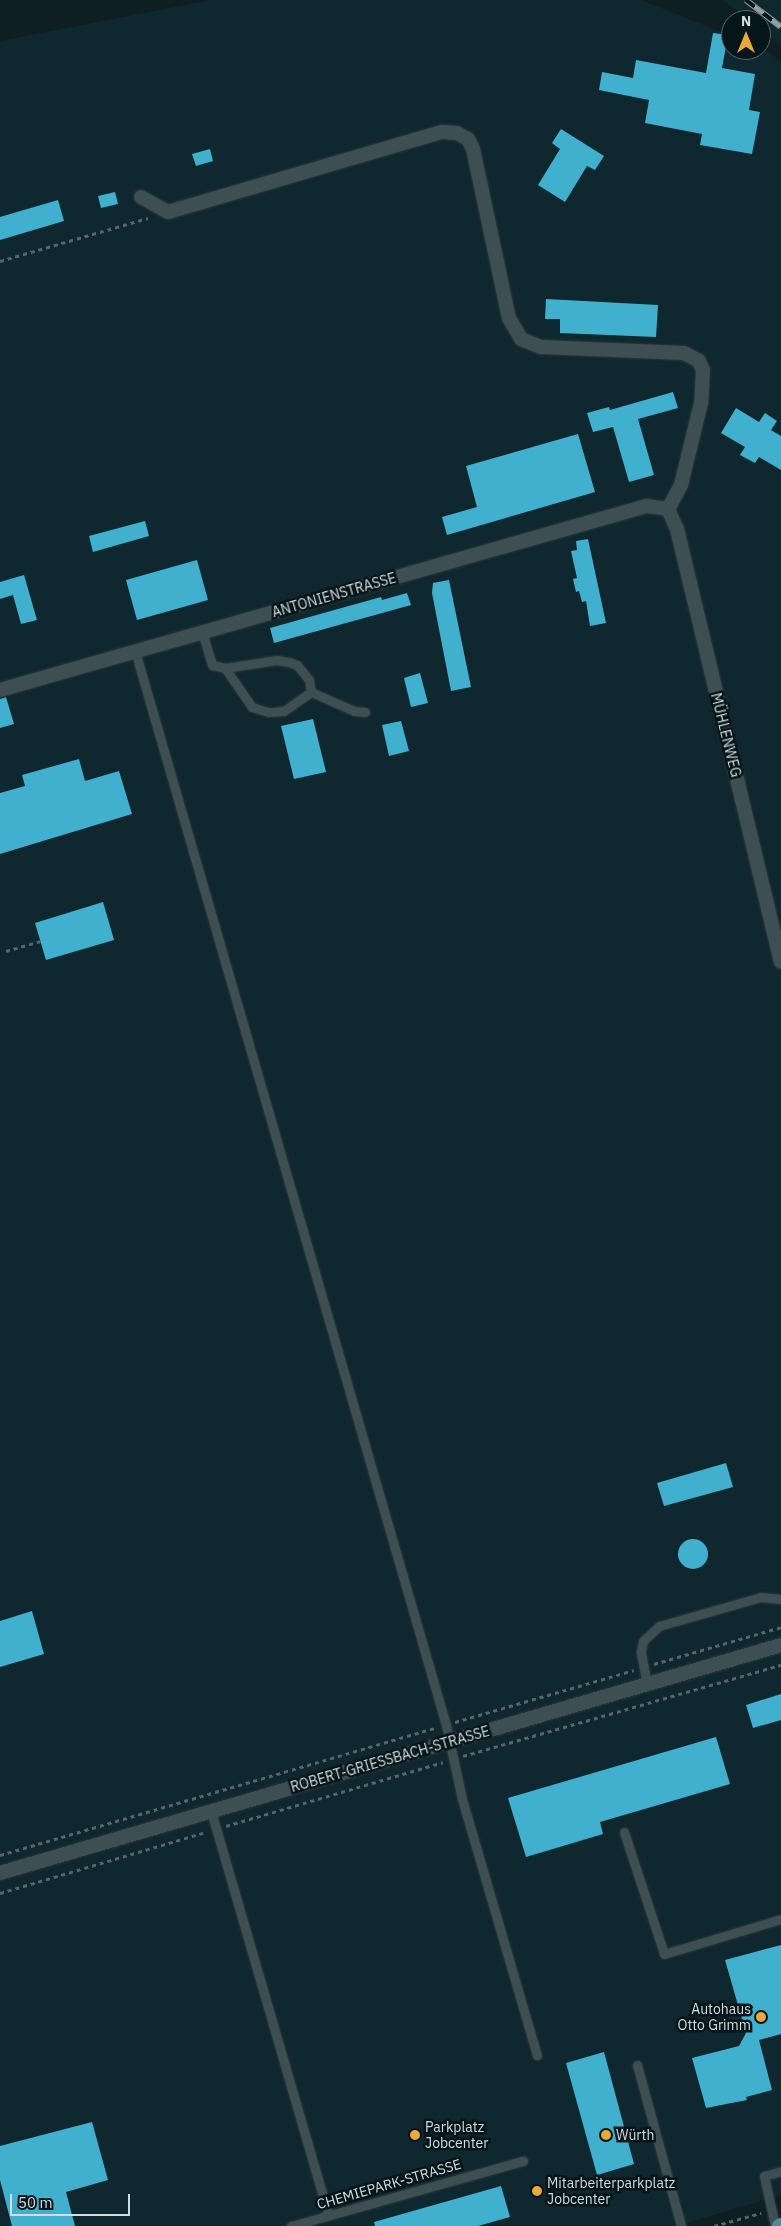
<!DOCTYPE html>
<html>
<head>
<meta charset="utf-8">
<style>
  body { margin:0 }
  #map { position:relative; width:781px; height:2226px; overflow:hidden; background:#0e1e23; font-family:"IBM Plex Sans",sans-serif }
  div>[style] { position:absolute }
  .built>* { inset:0; background:#0f282f }
  .building>* { inset:0; background:#41b0cf }
  .round { border-radius:50% }
  .path>* { height:3px; margin-top:-1.5px; transform-origin:0; background:repeating-linear-gradient(90deg,#576569 0 4px,transparent 0 8px) }
  .roads { filter:drop-shadow(0 0 1px #2e373b) drop-shadow(0 0 1px #2e373b) }
  .service>* { height:9px; margin:-4.5px; padding:0 4.5px; transform-origin:4.5px; border-radius:4.5px; background:#3d4e54 }
  .minor>* { height:14px; margin:-7px; padding:0 7px; transform-origin:7px; border-radius:7px; background:#3d4e54 }
  .primary>* { height:14px; margin:-7px; padding:0 7px; transform-origin:7px; border-radius:7px; background:#4f8b9d }
  .rail>* { height:5.5px; margin-top:-2.75px; transform-origin:0; background:repeating-linear-gradient(90deg,#06151a 0 11px,#94a0a4 0 22px); box-sizing:border-box; border-block:1px solid #94a0a4 }
  .dots>* { width:14px; height:14px; translate:-50% -50%; box-sizing:border-box; border:2px solid #06151a; border-radius:50% }
  span { translate:-50% -50%; white-space:nowrap; text-align:center; line-height:1.15; -webkit-text-stroke:5px #06151a; paint-order:stroke }
  .street-label { font-size:14px; color:#d3dde0 }
  .poi-label { font-size:14px; color:#d3dde0 }
  .right { translate:-100% -50%; text-align:right }
  .left { translate:0 -50%; text-align:left }
  .north { position:absolute; left:721px; top:10px; width:50px; height:50px; box-sizing:border-box; background:#06151a; border:1px solid #586569; border-radius:50%; rotate:0deg; font-size:14px; font-weight:700; line-height:20px; text-align:center; color:#d3dde0 }
  .north::after { content:''; display:block; margin:auto; width:18px; height:22px; background:#eca93b; clip-path:polygon(50% 0,100% 100%,50% 72%,0 100%) }
  .scale { position:absolute; left:10px; top:2194px; width:120px; height:22px; box-sizing:border-box; border:2px solid #d3dde0; border-top:0; padding-left:6px; font-size:15px; line-height:18px; white-space:nowrap; color:#d3dde0; -webkit-text-stroke:4px #06151a; paint-order:stroke }
</style>
</head>
<body>
<div id="map">
  <div class="built">
    <i style="clip-path:polygon(211px 0,641px 0,731px 36px,731px 50px,761px 48px,781px 61px,781px 2195px,676px 2226px,0 2226px,0 41px)"></i>
    <i style="clip-path:polygon(722px 0,781px 0,781px 46px,761px 29px,761px 20px,751px 20px)"></i>
  </div>
  <div class="building">
    <i style="clip-path:polygon(713px 33px,728px 35px,722px 68px,755px 74px,749px 110px,760px 112px,752px 154px,700px 145px,702px 134px,645px 123px,649px 100px,599px 90px,602px 72px,633px 78px,636px 60px,706px 73px)"></i>
    <i style="clip-path:polygon(561px 129px,604px 156px,595px 170px,587px 166px,565px 202px,538px 185px,560px 149px,552px 143px)"></i>
    <i style="clip-path:polygon(210px 149px,213px 161px,196px 166px,192px 154px)"></i>
    <i style="clip-path:polygon(115px 192px,118px 204px,101px 208px,98px 196px)"></i>
    <i style="clip-path:polygon(58px 200px,64px 221px,0 240px,0 217px)"></i>
    <i style="clip-path:polygon(546px 299px,658px 305px,656px 337px,560px 333px,560px 319px,545px 319px)"></i>
    <i style="clip-path:polygon(673px 392px,678px 408px,638px 419px,654px 475px,629px 482px,613px 427px,593px 432px,587px 413px,609px 407px,610px 410px)"></i>
    <i style="clip-path:polygon(736px 408px,759px 422px,765px 413px,777px 421px,771px 430px,781px 436px,781px 470px,759px 457px,755px 463px,740px 455px,745px 447px,721px 433px)"></i>
    <i style="clip-path:polygon(578px 434px,595px 492px,447px 535px,442px 517px,477px 507px,466px 466px)"></i>
    <i style="clip-path:polygon(145px 521px,149px 536px,93px 552px,89px 536px)"></i>
    <i style="clip-path:polygon(588px 539px,606px 623px,590px 626px,586px 601px,582px 602px,579px 591px,576px 592px,573px 579px,577px 578px,571px 551px,577px 550px,576px 541px)"></i>
    <i style="clip-path:polygon(197px 560px,208px 600px,137px 620px,126px 580px)"></i>
    <i style="clip-path:polygon(24px 575px,37px 620px,21px 624px,13px 595px,0 599px,0 582px)"></i>
    <i style="clip-path:polygon(449px 580px,471px 687px,451px 691px,432px 593px,433px 583px)"></i>
    <i style="clip-path:polygon(407px 593px,411px 605px,274px 643px,270px 628px,381px 597px,382px 600px)"></i>
    <i style="clip-path:polygon(420px 673px,428px 703px,411px 707px,404px 678px)"></i>
    <i style="clip-path:polygon(6px 697px,14px 724px,0 728px,0 699px)"></i>
    <i style="clip-path:polygon(313px 719px,326px 772px,294px 779px,281px 726px)"></i>
    <i style="clip-path:polygon(401px 721px,409px 751px,389px 756px,382px 725px)"></i>
    <i style="clip-path:polygon(79px 759px,85px 781px,119px 771px,132px 814px,0 854px,0 793px,25px 786px,22px 775px)"></i>
    <i style="clip-path:polygon(103px 902px,114px 940px,46px 960px,35px 923px)"></i>
    <i style="clip-path:polygon(726px 1463px,733px 1487px,664px 1506px,657px 1483px)"></i>
    <i class="round" style="left:678px;top:1539px;width:30px;height:30px"></i>
    <i style="clip-path:polygon(32px 1611px,44px 1654px,0 1667px,0 1621px)"></i>
    <i style="clip-path:polygon(781px 1694px,781px 1720px,753px 1728px,746px 1705px)"></i>
    <i style="clip-path:polygon(716px 1737px,730px 1784px,600px 1822px,603px 1834px,526px 1857px,508px 1798px)"></i>
    <i style="clip-path:polygon(781px 1945px,781px 2034px,759px 2040px,772px 2090px,746px 2097px,747px 2100px,706px 2108px,692px 2058px,739px 2046px,746px 2033px,725px 1960px)"></i>
    <i style="clip-path:polygon(604px 2052px,634px 2164px,597px 2175px,566px 2063px)"></i>
    <i style="clip-path:polygon(92px 2122px,108px 2180px,66px 2192px,75px 2226px,12px 2226px,0 2180px,0 2146px)"></i>
    <i style="clip-path:polygon(501px 2186px,510px 2217px,478px 2226px,375px 2226px,374px 2222px)"></i>
  </div>
  <div class="path">
    <i style="left:0;top:261px;width:154px;rotate:-16.2deg"></i>
    <i style="left:6px;top:951px;width:36px;rotate:-16deg"></i>
    <i style="left:654px;top:1664px;width:132px;rotate:-16.2deg"></i>
    <i style="left:455px;top:1722px;width:186px;rotate:-16.2deg"></i>
    <i style="left:463px;top:1756px;width:331px;rotate:-16deg"></i>
    <i style="left:226px;top:1826px;width:226px;rotate:-16.4deg"></i>
    <i style="left:0;top:1855px;width:453px;rotate:-16.3deg"></i>
    <i style="left:0;top:1893px;width:215px;rotate:-16.5deg"></i>
    <i style="left:714px;top:2226px;width:49px;rotate:-15.5deg"></i>
  </div>
  <div class="roads">
    <div class="service">
      <i style="left:202px;top:632px;width:34px;rotate:73deg"></i>
      <i style="left:212px;top:665px;width:13px;rotate:13deg"></i>
      <i style="left:225px;top:668px;width:52px;rotate:-8.9deg"></i>
      <i style="left:276px;top:660px;width:13px;rotate:9deg"></i>
      <i style="left:289px;top:662px;width:9px;rotate:21deg"></i>
      <i style="left:297px;top:665px;width:19px;rotate:51deg"></i>
      <i style="left:309px;top:680px;width:12px;rotate:81deg"></i>
      <i style="left:311px;top:692px;width:33px;rotate:145deg"></i>
      <i style="left:284px;top:711px;width:16px;rotate:176deg"></i>
      <i style="left:268px;top:712px;width:17px;rotate:-163deg"></i>
      <i style="left:252px;top:707px;width:47px;rotate:-124.7deg"></i>
      <i style="left:135px;top:651px;width:1118px;rotate:73.85deg"></i>
      <i style="left:446px;top:1725px;width:76px;rotate:77.8deg"></i>
      <i style="left:462px;top:1799px;width:267px;rotate:73.7deg"></i>
      <i style="left:311px;top:692px;width:47px;rotate:23.8deg"></i>
      <i style="left:354px;top:711px;width:11px;rotate:5deg"></i>
      <i style="left:647px;top:1684px;width:33px;rotate:-101deg"></i>
      <i style="left:641px;top:1652px;width:11px;rotate:-80deg"></i>
      <i style="left:643px;top:1641px;width:22px;rotate:-43deg"></i>
      <i style="left:659px;top:1626px;width:106px;rotate:-15.9deg"></i>
      <i style="left:761px;top:1597px;width:20px;rotate:6deg"></i>
      <i style="left:211px;top:1811px;width:421px;rotate:73.8deg"></i>
      <i style="left:624px;top:1832px;width:128px;rotate:71.8deg"></i>
      <i style="left:664px;top:1954px;width:122px;rotate:-16.7deg"></i>
      <i style="left:637px;top:2065px;width:167px;rotate:74.7deg"></i>
      <i style="left:291px;top:2226px;width:241px;rotate:-15.7deg"></i>
      <i style="left:775px;top:2226px;width:51px;rotate:-102.4deg"></i>
      <i style="left:764px;top:2176px;width:18px;rotate:-16deg"></i>
    </div>
    <div class="minor">
      <i style="left:141px;top:197px;width:31px;rotate:29deg"></i>
      <i style="left:168px;top:212px;width:285px;rotate:-16.3deg"></i>
      <i style="left:442px;top:132px;width:15px;rotate:4deg"></i>
      <i style="left:457px;top:133px;width:13px;rotate:29deg"></i>
      <i style="left:468px;top:139px;width:11px;rotate:63deg"></i>
      <i style="left:473px;top:149px;width:173px;rotate:78deg"></i>
      <i style="left:509px;top:318px;width:24px;rotate:60deg"></i>
      <i style="left:521px;top:339px;width:22px;rotate:22deg"></i>
      <i style="left:541px;top:347px;width:143px;rotate:2.4deg"></i>
      <i style="left:684px;top:353px;width:17px;rotate:28deg"></i>
      <i style="left:699px;top:361px;width:10px;rotate:66deg"></i>
      <i style="left:703px;top:370px;width:33px;rotate:93deg"></i>
      <i style="left:701px;top:403px;width:84px;rotate:103.7deg"></i>
      <i style="left:681px;top:485px;width:27px;rotate:118deg"></i>
      <i style="left:668px;top:509px;width:22px;rotate:66deg"></i>
      <i style="left:677px;top:529px;width:445px;rotate:76.5deg"></i>
      <i style="left:0;top:690px;width:654px;rotate:-15.89deg"></i>
      <i style="left:629px;top:511px;width:19px;rotate:-16deg"></i>
      <i style="left:647px;top:506px;width:21px;rotate:8deg"></i>
      <i style="left:0;top:1873px;width:814px;rotate:-16.27deg"></i>
    </div>
    <div class="primary">
      <i style="left:779px;top:2226px;width:2px;rotate:-27deg"></i>
    </div>
  </div>
  <div class="rail">
    <i style="left:746px;top:0;width:44px;rotate:37.6deg"></i>
  </div>
  <div class="dots">
    <i style="left:761px;top:2017px;background:#eca93b"></i>
    <i style="left:415px;top:2135px;background:#eca93b"></i>
    <i style="left:606px;top:2135px;background:#eca93b"></i>
    <i style="left:537px;top:2191px;background:#eca93b"></i>
  </div>
  <div class="street-label">
    <span style="left:334px;top:595px;rotate:-16deg">ANTONIENSTRASSE</span>
    <span style="left:726px;top:735px;rotate:76deg">MÜHLENWEG</span>
    <span style="left:390px;top:1759px;rotate:-16deg">ROBERT-GRIESSBACH-STRASSE</span>
    <span style="left:389px;top:2184px;rotate:-16deg">CHEMIEPARK-STRASSE</span>
  </div>
  <div class="poi-label">
    <span class="right" style="left:751px;top:2017px">Autohaus<br>Otto Grimm</span>
    <span class="left" style="left:425px;top:2135px">Parkplatz<br>Jobcenter</span>
    <span class="left" style="left:616px;top:2135px">Würth</span>
    <span class="left" style="left:547px;top:2191px">Mitarbeiterparkplatz<br>Jobcenter</span>
  </div>
  <div class="north">N</div>
  <div class="scale">50 m</div>
</div>
</body>
</html>
